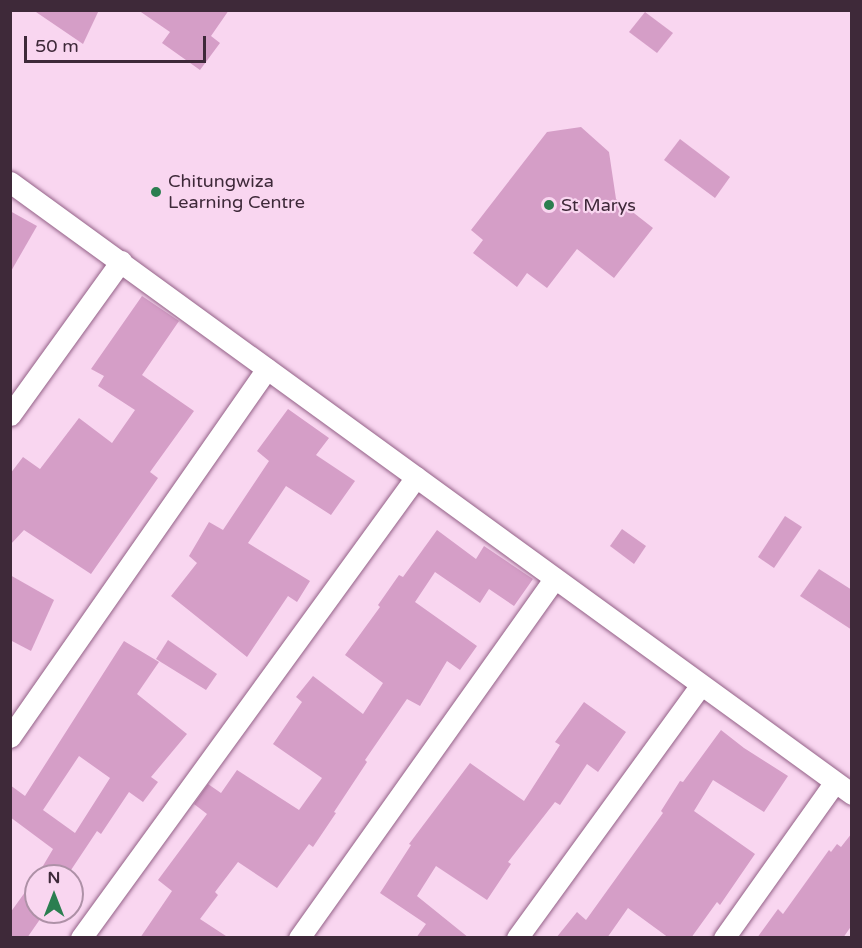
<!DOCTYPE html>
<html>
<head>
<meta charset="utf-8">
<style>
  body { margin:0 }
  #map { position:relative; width:862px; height:948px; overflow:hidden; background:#f9d6f0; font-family:"Varela Round",sans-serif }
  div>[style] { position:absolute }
  .building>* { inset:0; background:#d59ec7 }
  .roads { filter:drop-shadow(0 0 2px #936187) drop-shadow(0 0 2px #936187) }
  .street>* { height:21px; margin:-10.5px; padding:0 10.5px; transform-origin:10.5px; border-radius:10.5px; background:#fff }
  .dots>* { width:16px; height:16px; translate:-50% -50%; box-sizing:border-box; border:3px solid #f9d6f0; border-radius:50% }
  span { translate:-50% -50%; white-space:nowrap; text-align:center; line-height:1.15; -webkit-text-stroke:4.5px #f9d6f0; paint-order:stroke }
  .poi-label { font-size:18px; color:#3e2939 }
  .left { translate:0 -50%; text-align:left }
  .frame { position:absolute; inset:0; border:12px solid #3e2939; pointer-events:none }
  .north { position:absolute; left:24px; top:864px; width:60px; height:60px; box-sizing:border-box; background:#f9d6f0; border:2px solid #ae91a7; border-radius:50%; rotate:0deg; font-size:16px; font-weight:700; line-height:24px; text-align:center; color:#3e2939 }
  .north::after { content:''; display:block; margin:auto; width:21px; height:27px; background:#2b7e50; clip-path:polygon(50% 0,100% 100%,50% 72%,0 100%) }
  .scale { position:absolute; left:24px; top:36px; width:182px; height:27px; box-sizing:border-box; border:3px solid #3e2939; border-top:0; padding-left:8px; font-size:18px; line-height:21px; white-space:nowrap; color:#3e2939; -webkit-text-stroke:4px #f9d6f0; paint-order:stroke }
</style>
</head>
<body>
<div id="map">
  <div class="building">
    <i style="clip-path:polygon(33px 10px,99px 10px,83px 44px)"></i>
    <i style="clip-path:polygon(138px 10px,229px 10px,211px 36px,220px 43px,200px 70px,162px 43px,170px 32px)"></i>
    <i style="clip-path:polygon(645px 12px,673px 33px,657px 53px,629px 32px)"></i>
    <i style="clip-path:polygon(581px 127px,609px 152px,616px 199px,653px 228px,614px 278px,577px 249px,547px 288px,527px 273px,517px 287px,473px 253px,483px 240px,471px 230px,547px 132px)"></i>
    <i style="clip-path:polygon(680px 139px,730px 177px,715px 198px,664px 160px)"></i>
    <i style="clip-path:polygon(10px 211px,37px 226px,10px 273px)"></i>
    <i style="clip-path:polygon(142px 296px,179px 321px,142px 375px,194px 411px,150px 472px,158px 478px,91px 574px,24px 530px,10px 545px,10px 474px,23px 457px,40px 469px,79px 418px,112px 443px,135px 410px,98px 386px,104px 376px,91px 369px)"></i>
    <i style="clip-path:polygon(288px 409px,329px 438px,316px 455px,355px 481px,331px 515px,286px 486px,248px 543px,310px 581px,297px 602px,288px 596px,247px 657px,171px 596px,197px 563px,189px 556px,209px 522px,223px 530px,269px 461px,257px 451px)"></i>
    <i style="clip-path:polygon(785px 516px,802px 527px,774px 568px,758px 557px)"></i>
    <i style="clip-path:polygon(622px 529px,646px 546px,634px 564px,610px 546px)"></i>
    <i style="clip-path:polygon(437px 530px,476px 559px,484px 546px,533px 579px,514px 606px,489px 589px,480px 603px,435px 572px,415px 602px,477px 646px,460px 670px,447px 661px,420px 706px,407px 699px,365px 760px,367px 762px,334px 812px,336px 813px,313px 847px,309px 844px,277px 888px,238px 862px,215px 892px,218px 895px,200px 919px,229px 938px,140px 938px,172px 891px,158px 880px,207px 814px,194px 804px,208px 784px,221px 793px,237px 770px,299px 810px,322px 778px,273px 744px,302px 702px,296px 697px,313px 676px,363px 714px,383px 683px,345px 655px,380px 607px,378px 605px,399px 575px,403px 577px)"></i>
    <i style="clip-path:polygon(819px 569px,852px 590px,852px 630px,800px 596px)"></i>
    <i style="clip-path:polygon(10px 575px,54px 600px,31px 651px,10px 640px)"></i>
    <i style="clip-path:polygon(168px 640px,217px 674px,206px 690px,156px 659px)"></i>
    <i style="clip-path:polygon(evenodd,124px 641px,159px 662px,137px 694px,187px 734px,151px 777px,158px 782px,143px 802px,129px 792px,101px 834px,97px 831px,67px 876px,37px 876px,53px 849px,10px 817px,10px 785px,25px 796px,124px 641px,79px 756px,110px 778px,75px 833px,43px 810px,79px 756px)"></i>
    <i style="clip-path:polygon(584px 702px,626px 732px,598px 772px,587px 764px,560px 805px,555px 802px,508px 862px,511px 864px,487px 900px,436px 866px,417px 896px,469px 938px,416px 938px,426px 924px,380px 893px,411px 845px,409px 844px,470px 763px,524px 801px,560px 745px,555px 742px)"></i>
    <i style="clip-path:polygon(721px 730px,744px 748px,788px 776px,764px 812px,713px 780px,694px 811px,755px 854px,720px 905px,717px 902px,691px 938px,669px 938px,628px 908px,607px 938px,556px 938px,577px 912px,586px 920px,663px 813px,661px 811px,680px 781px,683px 782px)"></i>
    <i style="clip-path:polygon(852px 833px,852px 925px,843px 938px,757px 938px,778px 909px,783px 914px,829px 850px,831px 852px,837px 844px,841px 847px)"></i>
    <i style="clip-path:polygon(36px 877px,36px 912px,45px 912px,27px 938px,10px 938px,10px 913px)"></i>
  </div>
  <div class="roads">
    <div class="street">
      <i style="left:10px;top:182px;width:1041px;rotate:36.01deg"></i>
      <i style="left:10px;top:415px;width:190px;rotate:-54.2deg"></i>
      <i style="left:10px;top:737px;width:449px;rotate:-55.1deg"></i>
      <i style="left:81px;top:938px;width:570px;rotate:-53.99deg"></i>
      <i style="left:299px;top:938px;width:440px;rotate:-54.6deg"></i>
      <i style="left:517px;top:938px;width:311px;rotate:-54deg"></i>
      <i style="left:724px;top:938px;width:191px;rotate:-54.6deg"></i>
    </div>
  </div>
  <div class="dots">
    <i style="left:156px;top:192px;background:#2b7e50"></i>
    <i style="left:549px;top:205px;background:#2b7e50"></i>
  </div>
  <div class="poi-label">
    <span class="left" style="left:168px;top:192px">Chitungwiza<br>Learning Centre</span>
    <span class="left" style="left:561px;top:205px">St Marys</span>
  </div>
  <div class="frame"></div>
  <div class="north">N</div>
  <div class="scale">50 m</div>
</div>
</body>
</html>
